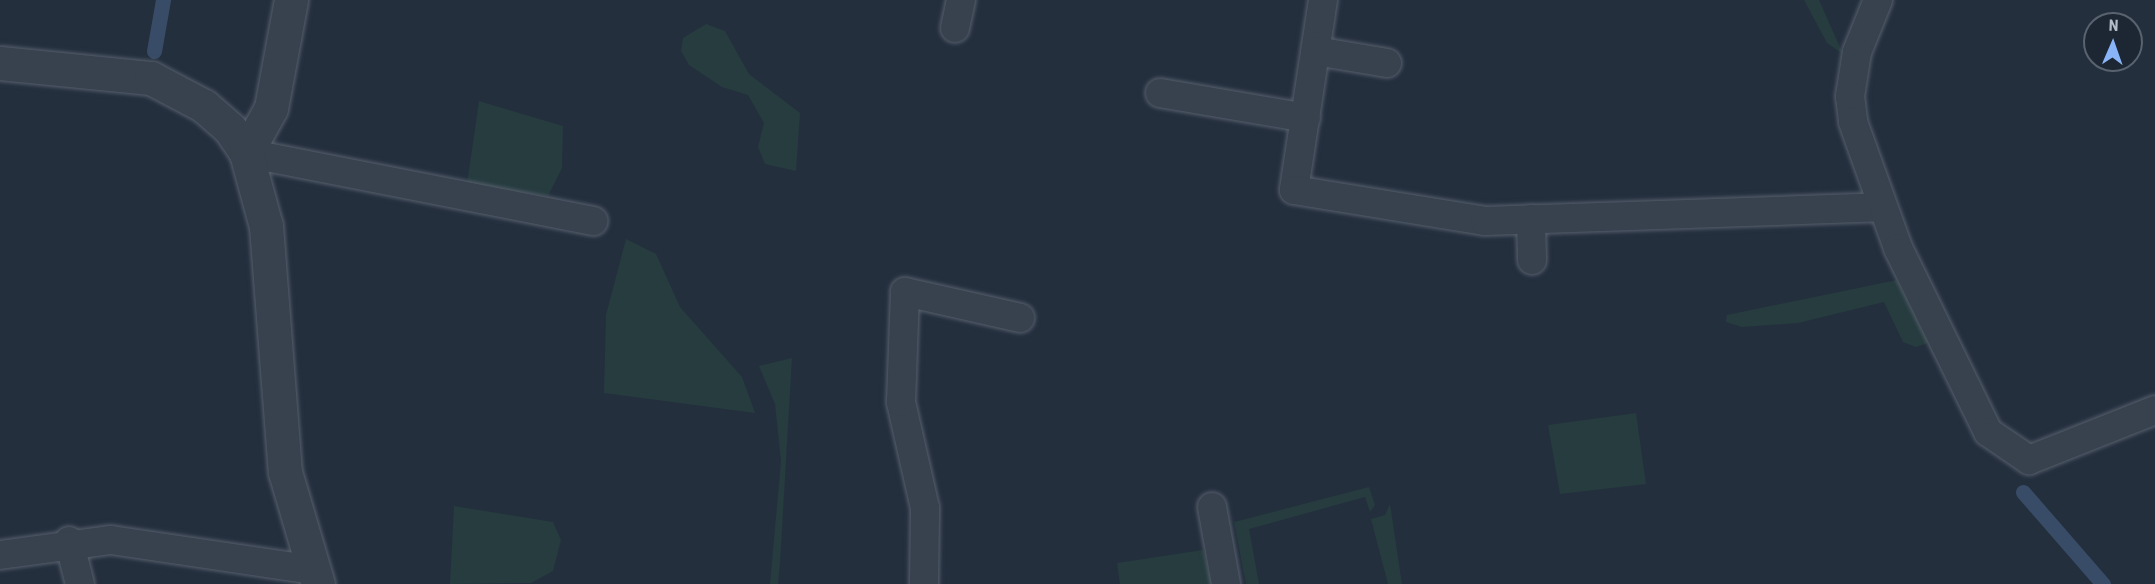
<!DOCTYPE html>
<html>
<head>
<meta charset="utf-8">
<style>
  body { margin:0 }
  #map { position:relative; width:2155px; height:584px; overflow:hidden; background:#242f3e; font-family:"Roboto Condensed",sans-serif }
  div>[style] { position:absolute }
  .green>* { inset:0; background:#263c3f }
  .stream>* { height:15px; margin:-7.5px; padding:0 7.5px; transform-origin:7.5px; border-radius:7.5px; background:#394c67 }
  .roads { filter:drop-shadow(0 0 2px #565f6c) drop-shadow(0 0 2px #565f6c) }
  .service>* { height:28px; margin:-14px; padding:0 14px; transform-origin:14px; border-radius:14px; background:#38414e }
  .minor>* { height:33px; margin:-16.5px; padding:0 16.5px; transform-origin:16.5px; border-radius:16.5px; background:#38414e }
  span { translate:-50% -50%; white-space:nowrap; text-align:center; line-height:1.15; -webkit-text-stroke:4.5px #1d2633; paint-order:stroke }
  .north { position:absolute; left:2083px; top:12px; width:60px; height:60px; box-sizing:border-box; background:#1d2633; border:2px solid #59626f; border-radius:50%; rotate:2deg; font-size:16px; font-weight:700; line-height:24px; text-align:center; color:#b4bcc9 }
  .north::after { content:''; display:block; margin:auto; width:21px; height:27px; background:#8ab4f8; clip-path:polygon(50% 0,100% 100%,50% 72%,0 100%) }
</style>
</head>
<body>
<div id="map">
  <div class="green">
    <i style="clip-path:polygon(1804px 0,1819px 0,1843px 54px,1827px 43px)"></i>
    <i style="clip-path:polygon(706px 24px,725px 31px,749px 74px,800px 113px,796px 171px,765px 164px,758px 147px,764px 123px,748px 95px,722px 87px,689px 65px,681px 51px,683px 38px)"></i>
    <i style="clip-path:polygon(479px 101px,563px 126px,562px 168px,548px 196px,467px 184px)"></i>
    <i style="clip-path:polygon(626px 239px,656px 254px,680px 307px,742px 377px,755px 413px,604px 393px,606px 315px)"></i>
    <i style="clip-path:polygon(1897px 280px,1928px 343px,1916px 347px,1903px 342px,1884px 302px,1798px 323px,1742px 327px,1726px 322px,1727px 315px)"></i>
    <i style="clip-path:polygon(792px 358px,780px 563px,778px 584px,770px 584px,781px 461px,775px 404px,759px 366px)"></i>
    <i style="clip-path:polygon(1636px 413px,1646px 484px,1560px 494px,1548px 425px)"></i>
    <i style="clip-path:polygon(1369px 487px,1375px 505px,1370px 512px,1365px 497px,1249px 529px,1259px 584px,1246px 584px,1234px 522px)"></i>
    <i style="clip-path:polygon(1390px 504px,1402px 584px,1388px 584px,1371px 519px,1385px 515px)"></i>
    <i style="clip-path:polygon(454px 506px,553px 522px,561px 540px,553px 571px,531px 583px,450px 584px)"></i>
    <i style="clip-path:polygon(1203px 550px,1212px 584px,1120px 584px,1117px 563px)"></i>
  </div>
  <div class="stream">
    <i style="left:154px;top:51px;width:52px;rotate:-80deg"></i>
    <i style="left:2023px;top:492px;width:122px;rotate:49deg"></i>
  </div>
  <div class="roads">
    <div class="service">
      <i style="left:1323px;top:0;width:192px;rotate:98.7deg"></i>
      <i style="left:1294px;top:190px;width:193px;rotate:9.2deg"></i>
      <i style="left:1485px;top:221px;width:396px;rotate:-2deg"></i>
      <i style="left:1878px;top:0;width:56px;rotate:112deg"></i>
      <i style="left:1857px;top:52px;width:45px;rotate:99deg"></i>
      <i style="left:1850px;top:96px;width:26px;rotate:83deg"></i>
      <i style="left:1853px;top:122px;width:134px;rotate:70.3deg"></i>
      <i style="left:1898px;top:248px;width:205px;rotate:63.9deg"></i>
      <i style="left:1988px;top:432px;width:50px;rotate:34.3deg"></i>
      <i style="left:2029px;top:460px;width:136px;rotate:-21.6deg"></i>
      <i style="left:955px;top:28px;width:29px;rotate:-78deg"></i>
      <i style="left:1316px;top:51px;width:72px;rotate:9.6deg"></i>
      <i style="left:1160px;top:93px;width:148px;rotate:9.7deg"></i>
      <i style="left:246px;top:153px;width:354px;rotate:11.1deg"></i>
      <i style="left:1531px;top:219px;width:41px;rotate:88.6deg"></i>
      <i style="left:1212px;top:507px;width:78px;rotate:79.7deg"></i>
      <i style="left:69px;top:541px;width:44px;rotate:75.7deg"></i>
      <i style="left:0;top:555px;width:112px;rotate:-7.7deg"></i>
      <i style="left:111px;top:540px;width:204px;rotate:8.4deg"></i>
      <i style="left:924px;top:584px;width:76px;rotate:-89.2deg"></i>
      <i style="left:925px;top:508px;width:109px;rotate:-102.8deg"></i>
      <i style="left:901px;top:402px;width:110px;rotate:-87.9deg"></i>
      <i style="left:905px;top:292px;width:118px;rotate:12.7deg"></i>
    </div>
    <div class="minor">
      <i style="left:0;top:63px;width:152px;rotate:5.7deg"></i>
      <i style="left:151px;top:78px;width:60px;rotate:27.8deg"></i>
      <i style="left:204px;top:106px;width:35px;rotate:41deg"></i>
      <i style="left:230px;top:129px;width:29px;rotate:56deg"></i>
      <i style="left:246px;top:153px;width:76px;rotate:74.7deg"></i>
      <i style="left:266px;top:226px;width:247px;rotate:85.6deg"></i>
      <i style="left:285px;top:472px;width:117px;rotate:73.6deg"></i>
      <i style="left:246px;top:153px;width:51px;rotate:-60.9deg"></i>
      <i style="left:271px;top:108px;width:110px;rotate:-79.5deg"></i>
    </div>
  </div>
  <div class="north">N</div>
</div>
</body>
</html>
